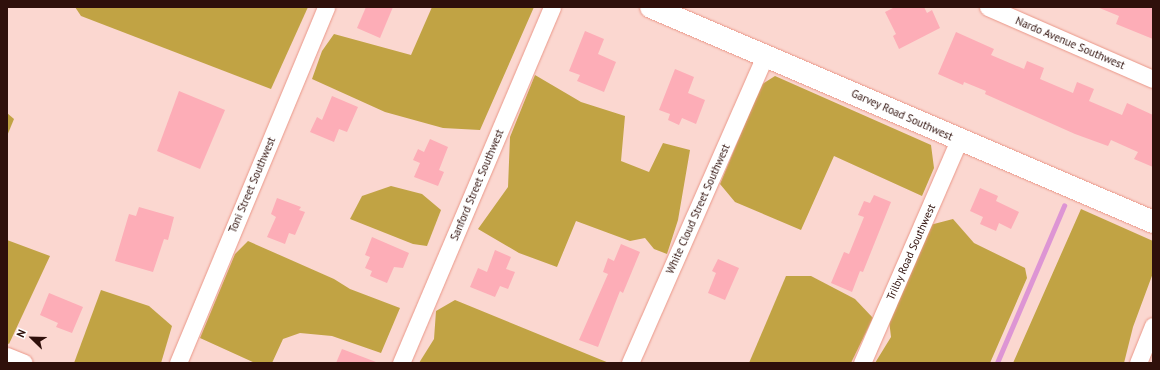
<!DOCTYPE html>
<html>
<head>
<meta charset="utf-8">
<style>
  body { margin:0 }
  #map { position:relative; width:1160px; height:370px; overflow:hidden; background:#fbd7d0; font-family:"PT Sans",sans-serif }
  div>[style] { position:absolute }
  .forest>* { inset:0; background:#c1a344 }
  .stream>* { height:4.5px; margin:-2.25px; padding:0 2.25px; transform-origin:2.25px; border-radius:2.25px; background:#dd95d4 }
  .building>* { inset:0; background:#fdadb7 }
  .roads { filter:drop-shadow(0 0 1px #ea9788) drop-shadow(0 0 1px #ea9788) }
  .street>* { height:17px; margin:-8.5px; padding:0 8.5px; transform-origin:8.5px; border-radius:8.5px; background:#fff }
  .secondary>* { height:22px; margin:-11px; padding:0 11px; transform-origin:11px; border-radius:11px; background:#fff }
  span { translate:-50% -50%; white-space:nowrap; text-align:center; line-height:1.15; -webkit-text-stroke:3.5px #fff; paint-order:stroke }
  .street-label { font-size:11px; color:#2f100b }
  .frame { position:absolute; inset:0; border:8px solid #2f100b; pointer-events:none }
  .north { position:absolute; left:12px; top:318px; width:40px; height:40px; -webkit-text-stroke:3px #fff; paint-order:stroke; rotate:293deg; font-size:11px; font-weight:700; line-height:16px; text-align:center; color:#2f100b }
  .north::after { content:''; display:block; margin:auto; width:14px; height:18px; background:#2f100b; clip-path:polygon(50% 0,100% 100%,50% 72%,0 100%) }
</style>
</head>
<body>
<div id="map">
  <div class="forest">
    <i style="clip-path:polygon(75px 7px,308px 7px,271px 89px,81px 16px)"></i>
    <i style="clip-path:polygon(432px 7px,534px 7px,480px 130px,443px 128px,385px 112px,312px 79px,322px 51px,334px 34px,411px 55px)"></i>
    <i style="clip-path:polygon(535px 75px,581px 102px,625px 116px,621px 161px,649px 172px,663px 143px,690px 150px,678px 220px,667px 254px,654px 249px,645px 238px,630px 241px,576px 221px,557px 267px,519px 253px,478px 229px,508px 187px,510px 137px)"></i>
    <i style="clip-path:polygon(775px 76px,931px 145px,934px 168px,922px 196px,834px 156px,801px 230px,735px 202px,720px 184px,761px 85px)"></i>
    <i style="clip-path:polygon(7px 113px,14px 119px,7px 136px)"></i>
    <i style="clip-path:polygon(391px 186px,422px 194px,441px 210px,427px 246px,413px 244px,350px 219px,362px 196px)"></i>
    <i style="clip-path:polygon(1081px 209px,1153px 241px,1153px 273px,1133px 327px,1124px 363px,1013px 363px)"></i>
    <i style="clip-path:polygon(953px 219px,974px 243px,1025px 268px,1027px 278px,990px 363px,875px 363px,891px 337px,889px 320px,930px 225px)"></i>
    <i style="clip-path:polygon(7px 240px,50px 256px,9px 344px,7px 343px)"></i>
    <i style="clip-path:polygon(248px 241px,334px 279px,350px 289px,400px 308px,381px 353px,332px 336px,300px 333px,283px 339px,272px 363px,255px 363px,200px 338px,235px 254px)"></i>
    <i style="clip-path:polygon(786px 276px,811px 276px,855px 299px,873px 318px,851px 363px,749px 363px)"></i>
    <i style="clip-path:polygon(101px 290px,149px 306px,172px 326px,161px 363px,74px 363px)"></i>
    <i style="clip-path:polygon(455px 300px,609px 363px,419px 363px,434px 339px,436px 311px)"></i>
  </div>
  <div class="stream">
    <i style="left:997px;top:363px;width:171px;rotate:-66.9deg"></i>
  </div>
  <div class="building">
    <i style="clip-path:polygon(366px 7px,393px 7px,380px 38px,357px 28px)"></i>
    <i style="clip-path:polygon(895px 7px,924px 7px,927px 13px,932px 10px,940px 28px,899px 49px,893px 36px,896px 34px,885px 12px)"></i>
    <i style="clip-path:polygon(1097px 7px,1153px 7px,1153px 39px,1116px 24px,1119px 16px)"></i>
    <i style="clip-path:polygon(585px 31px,604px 39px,598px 54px,616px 62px,604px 92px,577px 81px,580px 75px,569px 71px)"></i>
    <i style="clip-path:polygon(956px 32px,994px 49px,991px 55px,1024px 69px,1027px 61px,1044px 68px,1040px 79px,1073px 93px,1077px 82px,1094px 89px,1089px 101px,1122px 115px,1127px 103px,1153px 115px,1153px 167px,1134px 159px,1138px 152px,1111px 140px,1108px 146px,1075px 134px,985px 94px,986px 91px,964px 82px,963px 85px,938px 74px)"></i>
    <i style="clip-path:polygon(675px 69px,694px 77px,688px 93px,705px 100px,696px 124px,682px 118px,679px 125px,668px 120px,670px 114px,659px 110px)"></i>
    <i style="clip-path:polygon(179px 91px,225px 110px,200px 169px,157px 151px)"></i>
    <i style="clip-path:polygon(332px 96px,358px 107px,347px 132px,339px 129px,334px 142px,310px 132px,317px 117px,322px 120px)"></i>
    <i style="clip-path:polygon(430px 139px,448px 147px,439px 170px,444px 172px,438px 186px,414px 177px,420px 163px,413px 160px,418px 149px,424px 152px)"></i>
    <i style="clip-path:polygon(980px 188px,998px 196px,996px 201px,1019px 212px,1011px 229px,999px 223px,996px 231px,980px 224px,983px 217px,970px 211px)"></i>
    <i style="clip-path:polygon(874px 195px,891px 202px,863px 272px,860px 271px,852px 292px,831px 283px,844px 252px,849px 254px,864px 217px,858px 215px,864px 201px,870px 203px)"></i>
    <i style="clip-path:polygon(277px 198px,301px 207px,299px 210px,305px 212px,295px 235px,289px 233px,285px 244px,267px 237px,276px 217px,271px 214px)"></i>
    <i style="clip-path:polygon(139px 207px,174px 217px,168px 240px,164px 239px,153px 272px,115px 261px,129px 214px,136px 216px)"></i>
    <i style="clip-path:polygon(372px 237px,409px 253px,403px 268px,394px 267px,387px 283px,370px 276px,372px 271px,365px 268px,370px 257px,365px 255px)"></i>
    <i style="clip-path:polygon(621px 244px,640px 252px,623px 293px,620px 291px,598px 347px,579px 340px,608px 274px,603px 272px,608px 258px,614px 261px)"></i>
    <i style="clip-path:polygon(495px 250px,511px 257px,506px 269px,515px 272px,508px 289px,500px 286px,495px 297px,470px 287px,478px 268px,487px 272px)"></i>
    <i style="clip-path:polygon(718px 259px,739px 268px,725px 300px,708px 293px,716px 273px,712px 271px)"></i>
    <i style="clip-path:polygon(49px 293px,83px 307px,72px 333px,56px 327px,58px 323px,40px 315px)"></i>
    <i style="clip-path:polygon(342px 349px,376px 362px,376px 363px,336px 363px)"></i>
  </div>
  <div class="roads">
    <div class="street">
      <i style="left:988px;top:7px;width:180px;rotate:23.6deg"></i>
      <i style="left:7px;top:356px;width:18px;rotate:22deg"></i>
      <i style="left:178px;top:363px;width:386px;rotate:-67.4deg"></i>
      <i style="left:401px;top:363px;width:387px;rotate:-67deg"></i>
      <i style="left:630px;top:363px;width:336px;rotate:-66.3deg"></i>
      <i style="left:862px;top:363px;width:243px;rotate:-66.5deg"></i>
      <i style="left:1138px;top:363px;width:40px;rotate:-68deg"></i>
    </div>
    <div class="secondary">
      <i style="left:651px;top:7px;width:546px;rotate:23.18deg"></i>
    </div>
  </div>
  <div class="street-label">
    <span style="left:1070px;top:43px;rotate:23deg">Nardo Avenue Southwest</span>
    <span style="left:902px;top:115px;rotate:24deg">Garvey Road Southwest</span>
    <span style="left:252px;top:185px;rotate:-67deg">Toni Street Southwest</span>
    <span style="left:477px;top:185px;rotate:-67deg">Sanford Street Southwest</span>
    <span style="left:698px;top:209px;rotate:-66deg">White Cloud Street Southwest</span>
    <span style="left:911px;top:252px;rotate:-66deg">Trilby Road Southwest</span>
  </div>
  <div class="frame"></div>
  <div class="north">N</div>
</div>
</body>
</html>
